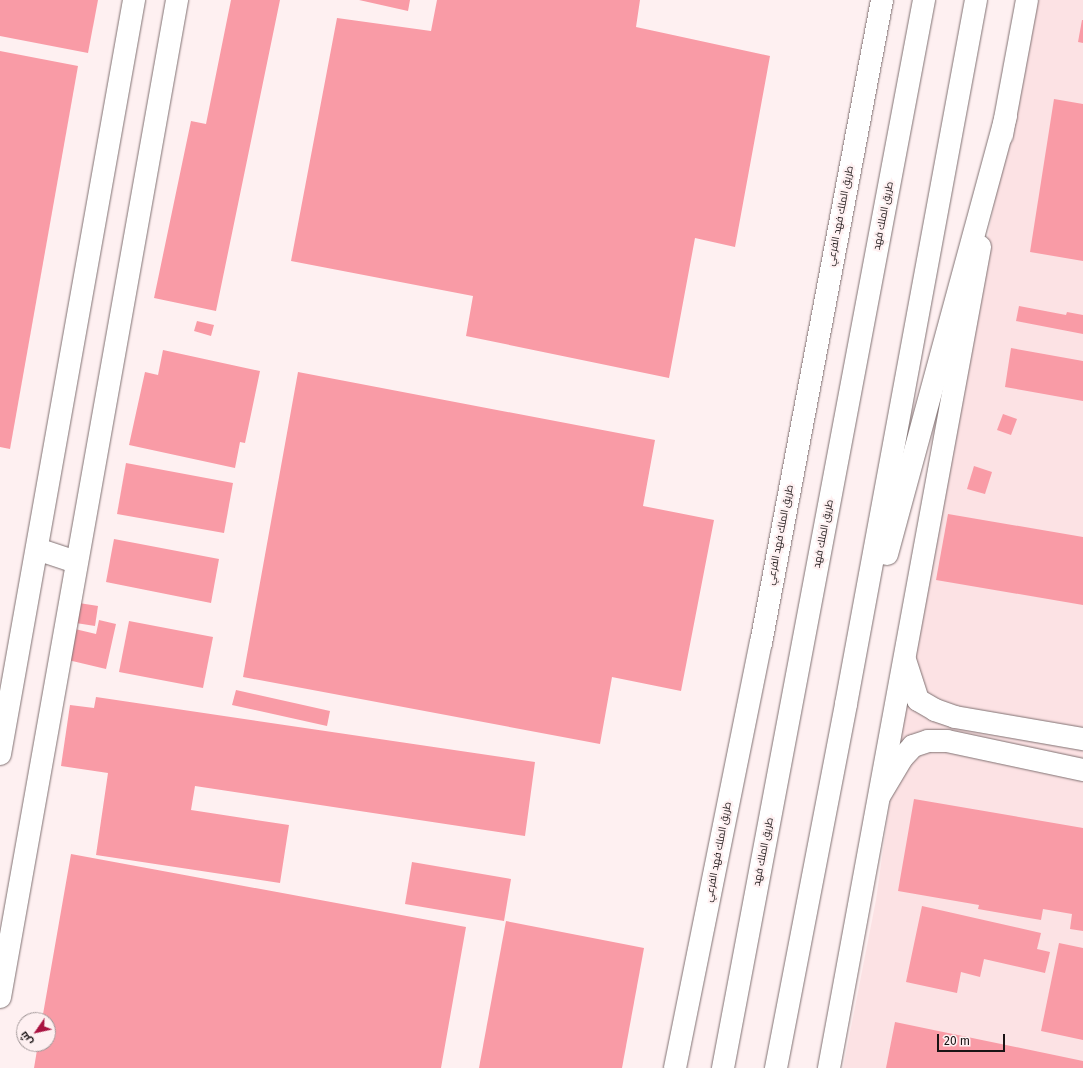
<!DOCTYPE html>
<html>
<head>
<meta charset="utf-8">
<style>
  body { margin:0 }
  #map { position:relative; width:1083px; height:1068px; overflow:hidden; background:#fef0f1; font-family:"Fira Sans",Cairo,sans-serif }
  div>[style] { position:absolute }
  .built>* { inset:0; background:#fce2e4 }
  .building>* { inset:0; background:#f99ba6 }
  .roads { filter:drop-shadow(0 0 1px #807172) drop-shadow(0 0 1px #807172) }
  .street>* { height:22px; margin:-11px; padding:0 11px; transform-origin:11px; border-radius:11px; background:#fff }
  .secondary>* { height:22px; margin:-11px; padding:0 11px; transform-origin:11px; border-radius:11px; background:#fff }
  .highway>* { height:22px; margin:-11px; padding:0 11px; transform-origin:11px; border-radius:11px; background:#fff }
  span { translate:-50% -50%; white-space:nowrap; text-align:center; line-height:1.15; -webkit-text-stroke:4px #fef0f1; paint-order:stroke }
  .street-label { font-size:10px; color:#191314 }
  .north { position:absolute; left:16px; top:1012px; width:40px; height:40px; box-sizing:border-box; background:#fef0f1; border:1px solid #a29899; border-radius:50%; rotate:236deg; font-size:11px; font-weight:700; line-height:16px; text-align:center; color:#191314 }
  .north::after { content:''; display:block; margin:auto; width:14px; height:18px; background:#a91240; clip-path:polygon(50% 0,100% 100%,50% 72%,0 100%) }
  .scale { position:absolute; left:937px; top:1034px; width:68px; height:18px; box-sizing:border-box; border:2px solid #191314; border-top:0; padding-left:5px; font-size:12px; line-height:14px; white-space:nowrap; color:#191314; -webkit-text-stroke:3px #fef0f1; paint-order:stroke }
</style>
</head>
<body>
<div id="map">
  <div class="built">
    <i style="clip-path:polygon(1031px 0,1083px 0,1083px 1068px,843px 1068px,876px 900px,904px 698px)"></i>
  </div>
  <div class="building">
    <i style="clip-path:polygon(0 0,98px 0,88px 53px,0 36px)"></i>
    <i style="clip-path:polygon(231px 0,280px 0,216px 311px,154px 298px,191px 121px,206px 124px)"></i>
    <i style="clip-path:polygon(359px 0,410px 0,408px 11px)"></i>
    <i style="clip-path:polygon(437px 0,640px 0,636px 27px,770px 56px,735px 247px,695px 238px,669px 378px,466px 336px,473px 296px,291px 261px,337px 18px,431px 31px)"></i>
    <i style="clip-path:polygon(1082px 20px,1083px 20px,1083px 43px,1078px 42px)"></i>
    <i style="clip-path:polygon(0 51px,78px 66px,10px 449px,0 447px)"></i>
    <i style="clip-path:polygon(1054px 99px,1083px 104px,1083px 261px,1030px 252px)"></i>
    <i style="clip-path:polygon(1019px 306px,1066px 315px,1067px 312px,1083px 315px,1083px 334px,1016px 321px)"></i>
    <i style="clip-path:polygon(197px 321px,214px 325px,211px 336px,194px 331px)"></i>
    <i style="clip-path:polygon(1011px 348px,1083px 361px,1083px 401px,1005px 387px)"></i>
    <i style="clip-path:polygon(163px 350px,260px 371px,245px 443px,240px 442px,235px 468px,129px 445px,145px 372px,158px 375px)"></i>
    <i style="clip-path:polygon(298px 372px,655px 440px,643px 506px,714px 520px,681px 691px,612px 677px,600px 744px,243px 677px)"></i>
    <i style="clip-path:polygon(1003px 414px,1017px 419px,1011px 435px,997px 430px)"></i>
    <i style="clip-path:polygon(126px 463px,233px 483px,224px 533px,117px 514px)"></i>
    <i style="clip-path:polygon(974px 466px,992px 472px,985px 494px,967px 489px)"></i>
    <i style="clip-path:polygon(948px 514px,1083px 537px,1083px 605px,936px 580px)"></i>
    <i style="clip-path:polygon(114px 539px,219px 559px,211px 603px,106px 582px)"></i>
    <i style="clip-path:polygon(79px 603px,98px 606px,95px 626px,76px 623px)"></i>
    <i style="clip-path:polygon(99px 620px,116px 624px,106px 669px,68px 660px,75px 629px,96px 634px)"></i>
    <i style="clip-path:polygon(129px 621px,213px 637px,203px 688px,119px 672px)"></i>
    <i style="clip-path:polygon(236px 690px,330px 711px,327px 726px,232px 705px)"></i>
    <i style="clip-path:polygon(96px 697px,535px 762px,525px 836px,195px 786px,191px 810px,289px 825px,280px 883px,96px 855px,108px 773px,61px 766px,70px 705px,94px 708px)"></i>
    <i style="clip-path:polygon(914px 799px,1083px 828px,1083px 931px,1070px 929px,1072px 914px,1043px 909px,1041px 920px,978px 909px,979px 905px,898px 891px)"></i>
    <i style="clip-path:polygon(71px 854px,466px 927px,441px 1068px,34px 1068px,38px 1044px,48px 1044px,48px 1020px,42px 1020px)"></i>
    <i style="clip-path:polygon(412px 862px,511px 879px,504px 921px,405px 904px)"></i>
    <i style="clip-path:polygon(922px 906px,1041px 933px,1037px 949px,1050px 952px,1045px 973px,984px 959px,980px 977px,961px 972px,957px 993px,906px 982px)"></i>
    <i style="clip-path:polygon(506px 921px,644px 948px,622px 1068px,479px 1068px)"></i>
    <i style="clip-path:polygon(1059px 943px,1083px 948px,1083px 1040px,1041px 1031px)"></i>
    <i style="clip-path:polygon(895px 1022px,1083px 1061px,1083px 1068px,886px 1068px)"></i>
  </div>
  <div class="roads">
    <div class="street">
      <i style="left:37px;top:549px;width:41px;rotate:18.4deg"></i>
      <i style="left:905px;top:660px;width:42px;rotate:72deg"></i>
      <i style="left:918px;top:700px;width:20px;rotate:30deg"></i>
      <i style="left:935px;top:710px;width:21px;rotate:19deg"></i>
      <i style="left:955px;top:717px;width:130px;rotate:9.8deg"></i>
      <i style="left:0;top:754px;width:766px;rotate:-79.92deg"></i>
      <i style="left:880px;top:795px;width:43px;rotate:-59.3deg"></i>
      <i style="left:902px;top:758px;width:16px;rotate:-47deg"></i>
      <i style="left:913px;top:746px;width:16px;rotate:-18deg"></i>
      <i style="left:928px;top:741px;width:19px"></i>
      <i style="left:947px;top:741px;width:139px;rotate:12deg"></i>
      <i style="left:0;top:997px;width:1013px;rotate:-79.93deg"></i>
    </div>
    <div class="secondary">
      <i style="left:1002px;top:135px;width:137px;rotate:-79.5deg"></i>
      <i style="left:675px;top:1068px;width:434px;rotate:-78.6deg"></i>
      <i style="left:761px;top:643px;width:654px;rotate:-79.34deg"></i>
      <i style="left:829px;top:1068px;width:835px;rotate:-79.58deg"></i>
    </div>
    <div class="highway">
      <i style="left:887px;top:554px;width:454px;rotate:-74.8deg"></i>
      <i style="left:723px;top:1068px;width:1087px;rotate:-79.34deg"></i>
      <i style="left:776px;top:1068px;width:371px;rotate:-79.1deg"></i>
      <i style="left:846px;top:704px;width:716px;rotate:-79.54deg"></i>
    </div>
  </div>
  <div class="street-label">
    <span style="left:841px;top:216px;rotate:-79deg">طريق الملك فهد الفرعي</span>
    <span style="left:884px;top:216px;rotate:-79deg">طريق الملك فهد</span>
    <span style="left:824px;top:534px;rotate:-79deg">طريق الملك فهد</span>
    <span style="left:781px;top:535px;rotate:-79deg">طريق الملك فهد الفرعي</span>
    <span style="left:719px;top:852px;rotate:-79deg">طريق الملك فهد الفرعي</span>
    <span style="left:764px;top:852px;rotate:-79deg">طريق الملك فهد</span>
  </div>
  <div class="north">ش</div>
  <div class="scale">20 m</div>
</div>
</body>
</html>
